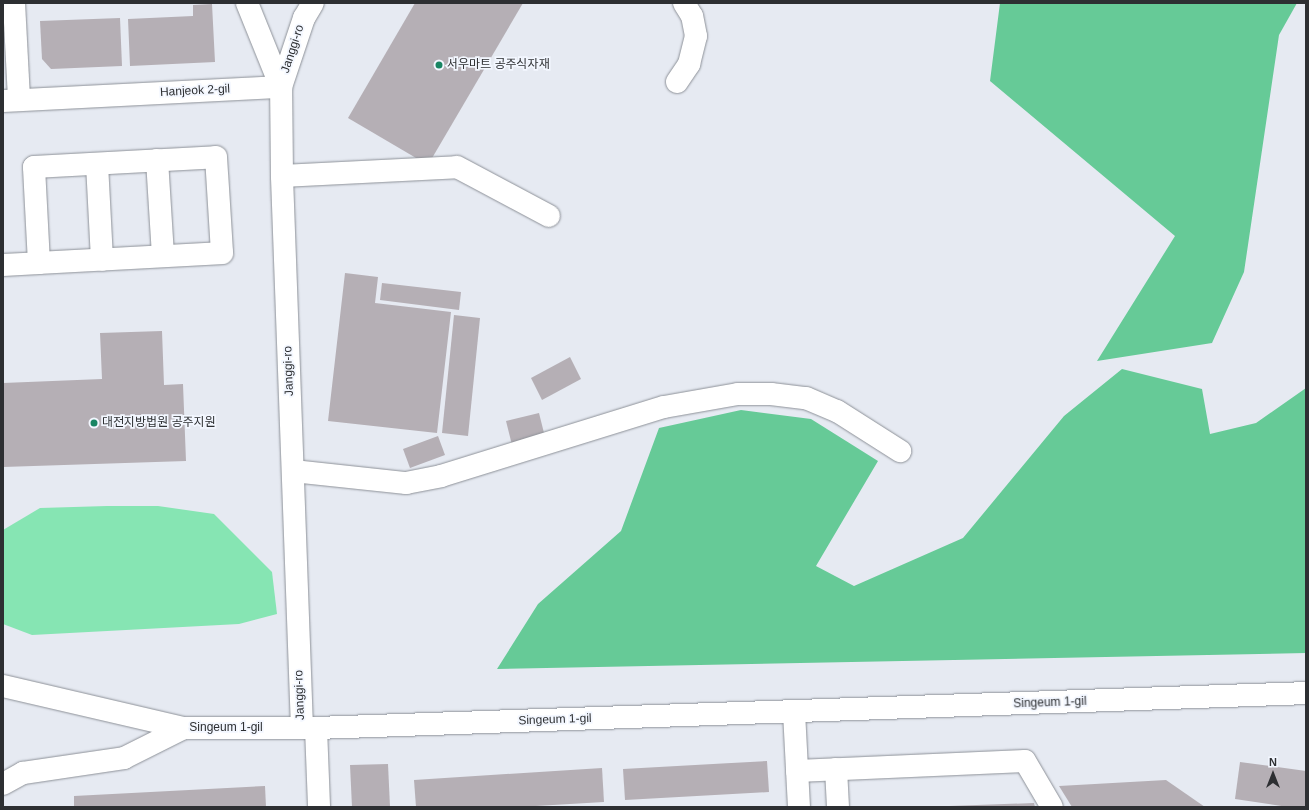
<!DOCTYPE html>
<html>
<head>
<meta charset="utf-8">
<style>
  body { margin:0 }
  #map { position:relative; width:1309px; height:810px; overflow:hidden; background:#e6eaf2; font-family:Helvetica,"Noto Sans KR",sans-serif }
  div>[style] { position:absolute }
  .green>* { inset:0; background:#86e5b3 }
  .forest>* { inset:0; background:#66ca97 }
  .building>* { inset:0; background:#b5afb5 }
  .roads { filter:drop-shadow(0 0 1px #8d9198) drop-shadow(0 0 1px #8d9198) }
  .minor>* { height:22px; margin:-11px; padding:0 11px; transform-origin:11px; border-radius:11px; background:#fff }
  .dots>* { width:11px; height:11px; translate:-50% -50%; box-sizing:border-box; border:2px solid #f3f7ff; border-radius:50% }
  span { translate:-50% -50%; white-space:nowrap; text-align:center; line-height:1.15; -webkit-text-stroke:3.5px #f3f7ff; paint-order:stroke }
  .street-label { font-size:12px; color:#2d2f32 }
  .poi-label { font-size:12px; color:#2d2f32 }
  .left { translate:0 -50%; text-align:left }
  .frame { position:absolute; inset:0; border:4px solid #2d2f32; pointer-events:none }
  .north { position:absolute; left:1253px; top:754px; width:40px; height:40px; -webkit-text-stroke:3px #f3f7ff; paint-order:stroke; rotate:0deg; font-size:11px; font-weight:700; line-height:16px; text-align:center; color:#2d2f32 }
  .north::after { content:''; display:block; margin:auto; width:14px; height:18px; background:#2d2f32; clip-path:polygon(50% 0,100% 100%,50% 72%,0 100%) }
</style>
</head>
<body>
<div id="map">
  <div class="green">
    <i style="clip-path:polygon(107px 506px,158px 506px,214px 514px,272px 572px,277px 614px,239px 624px,32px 635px,3px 624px,3px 530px,40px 508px)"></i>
  </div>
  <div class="forest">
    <i style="clip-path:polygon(1000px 3px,1297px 3px,1279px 35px,1244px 272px,1212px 343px,1097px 361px,1175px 236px,990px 81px)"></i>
    <i style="clip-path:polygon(1122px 369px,1202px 389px,1210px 434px,1256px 423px,1306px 388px,1306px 653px,497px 669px,538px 604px,621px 531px,659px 428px,741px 410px,811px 419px,878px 461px,816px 566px,854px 586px,963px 538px,1064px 416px)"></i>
  </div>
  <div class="building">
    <i style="clip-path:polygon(415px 3px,523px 3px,428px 165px,348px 118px)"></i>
    <i style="clip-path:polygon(212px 4px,215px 62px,130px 66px,128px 19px,193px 16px,193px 5px)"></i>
    <i style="clip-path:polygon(120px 18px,122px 66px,51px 69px,42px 59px,40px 21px)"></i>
    <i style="clip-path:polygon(345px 273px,378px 277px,375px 303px,451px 312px,437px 433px,328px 421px)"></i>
    <i style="clip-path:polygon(382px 283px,461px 292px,459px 310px,380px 300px)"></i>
    <i style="clip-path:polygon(454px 315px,480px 318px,468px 436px,442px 433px)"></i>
    <i style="clip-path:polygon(162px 331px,164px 385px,183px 384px,186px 461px,3px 467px,3px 383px,102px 379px,100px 333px)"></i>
    <i style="clip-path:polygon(570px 357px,581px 379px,542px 400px,531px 378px)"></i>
    <i style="clip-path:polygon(539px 413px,545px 437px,512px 445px,506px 421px)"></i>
    <i style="clip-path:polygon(438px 436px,445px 455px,410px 468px,403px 449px)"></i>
    <i style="clip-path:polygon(767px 761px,769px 792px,625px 800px,623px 769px)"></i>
    <i style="clip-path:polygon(1240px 762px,1306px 771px,1306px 807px,1288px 807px,1235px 799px)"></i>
    <i style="clip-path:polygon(388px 764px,390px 807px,352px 807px,350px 765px)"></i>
    <i style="clip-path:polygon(602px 768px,604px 802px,519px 807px,416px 807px,414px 780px)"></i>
    <i style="clip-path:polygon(1166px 780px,1205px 807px,1072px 807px,1059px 786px)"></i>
    <i style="clip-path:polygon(265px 786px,266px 807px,74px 807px,74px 796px)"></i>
    <i style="clip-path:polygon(1034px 803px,1035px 807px,950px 807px,949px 806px)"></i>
  </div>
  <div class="roads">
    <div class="minor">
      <i style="left:14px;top:3px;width:97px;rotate:87deg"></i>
      <i style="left:247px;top:3px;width:91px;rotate:68deg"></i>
      <i style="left:677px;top:82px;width:22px;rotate:-56deg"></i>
      <i style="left:689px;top:64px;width:29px;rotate:-76deg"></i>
      <i style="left:696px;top:36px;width:20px;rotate:-101deg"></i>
      <i style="left:692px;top:16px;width:15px;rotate:-122deg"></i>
      <i style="left:3px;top:101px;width:278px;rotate:-2.9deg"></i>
      <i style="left:216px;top:157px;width:96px;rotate:86.4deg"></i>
      <i style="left:222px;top:253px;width:183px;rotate:176.9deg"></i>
      <i style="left:39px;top:263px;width:96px;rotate:-93deg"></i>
      <i style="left:34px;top:167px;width:182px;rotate:-3.1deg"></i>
      <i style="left:157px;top:160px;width:96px;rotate:86.4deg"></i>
      <i style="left:97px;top:164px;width:96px;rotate:87deg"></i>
      <i style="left:282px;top:176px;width:175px;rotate:-2.9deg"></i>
      <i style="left:457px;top:167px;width:104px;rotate:28deg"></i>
      <i style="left:3px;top:265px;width:36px;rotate:-3deg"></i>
      <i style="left:293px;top:471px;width:114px;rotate:6.1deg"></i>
      <i style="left:406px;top:483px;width:36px;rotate:-11deg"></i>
      <i style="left:441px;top:476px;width:233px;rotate:-17.2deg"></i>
      <i style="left:664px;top:407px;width:75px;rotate:-10deg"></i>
      <i style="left:738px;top:394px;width:33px"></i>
      <i style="left:771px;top:394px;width:35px;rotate:7deg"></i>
      <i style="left:806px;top:398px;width:34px;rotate:23deg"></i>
      <i style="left:837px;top:411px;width:75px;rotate:32.4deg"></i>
      <i style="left:3px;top:686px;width:186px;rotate:13.1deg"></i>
      <i style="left:794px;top:712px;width:95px;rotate:87deg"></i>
      <i style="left:302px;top:728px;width:552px;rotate:-92.08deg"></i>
      <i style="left:282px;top:176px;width:89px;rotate:-90.6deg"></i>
      <i style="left:281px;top:87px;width:73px;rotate:-71.6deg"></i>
      <i style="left:304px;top:18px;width:17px;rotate:-59deg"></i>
      <i style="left:316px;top:728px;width:79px;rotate:87.8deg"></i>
      <i style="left:836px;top:769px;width:38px;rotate:87deg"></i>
      <i style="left:797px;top:771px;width:228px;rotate:-2.5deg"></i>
      <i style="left:1025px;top:761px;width:53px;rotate:59.6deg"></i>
      <i style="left:3px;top:784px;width:23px;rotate:-29deg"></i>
      <i style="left:23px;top:773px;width:102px;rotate:-8.4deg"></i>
      <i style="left:124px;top:758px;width:67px;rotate:-26.6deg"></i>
      <i style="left:184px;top:728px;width:132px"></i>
      <i style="left:316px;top:728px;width:991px;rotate:-2.02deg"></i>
    </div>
  </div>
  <div class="dots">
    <i style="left:439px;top:65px;background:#198563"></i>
    <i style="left:94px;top:423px;background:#198563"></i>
  </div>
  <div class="street-label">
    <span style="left:293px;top:49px;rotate:-72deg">Janggi-ro</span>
    <span style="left:195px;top:91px;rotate:-3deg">Hanjeok 2-gil</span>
    <span style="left:289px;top:371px;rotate:-92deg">Janggi-ro</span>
    <span style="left:300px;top:695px;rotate:-92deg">Janggi-ro</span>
    <span style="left:1050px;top:703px;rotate:-2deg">Singeum 1-gil</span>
    <span style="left:555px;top:720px;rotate:-2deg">Singeum 1-gil</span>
    <span style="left:226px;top:728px">Singeum 1-gil</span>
  </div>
  <div class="poi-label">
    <span class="left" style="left:447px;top:65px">서우마트 공주식자재</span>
    <span class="left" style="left:102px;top:423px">대전지방법원 공주지원</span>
  </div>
  <div class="frame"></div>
  <div class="north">N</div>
</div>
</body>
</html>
